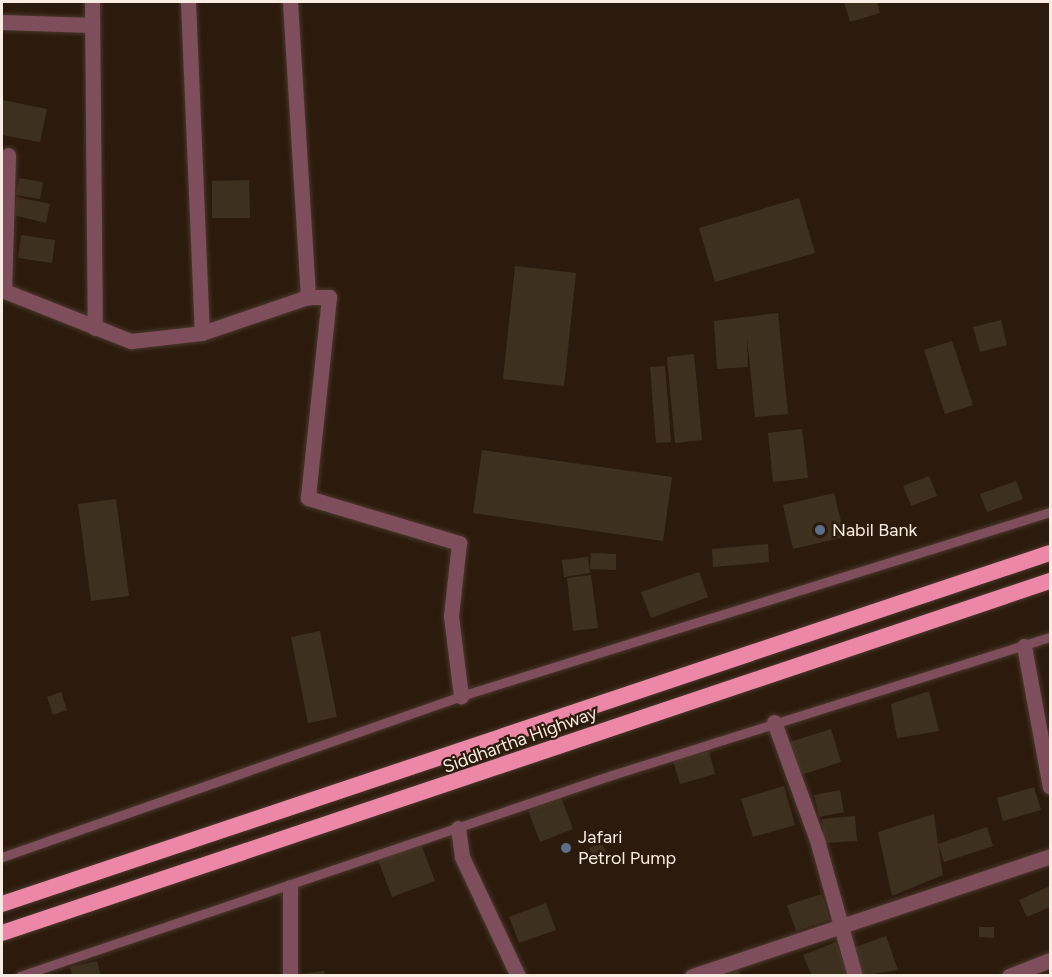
<!DOCTYPE html>
<html>
<head>
<meta charset="utf-8">
<style>
  body { margin:0 }
  #map { position:relative; width:1052px; height:977px; overflow:hidden; background:#2c1b0d; font-family:Figtree,sans-serif }
  div>[style] { position:absolute }
  .building>* { inset:0; background:#3e301e }
  .roads { filter:drop-shadow(0 0 2px #49382b) drop-shadow(0 0 2px #49382b) }
  .service>* { height:9px; margin:-4.5px; padding:0 4.5px; transform-origin:4.5px; border-radius:4.5px; background:#7f4e5c }
  .minor>* { height:15px; margin:-7.5px; padding:0 7.5px; transform-origin:7.5px; border-radius:7.5px; background:#7f4e5c }
  .trunk>* { height:16px; margin:-8px; padding:0 8px; transform-origin:8px; border-radius:8px; background:#ec87a7 }
  .dots>* { width:16px; height:16px; translate:-50% -50%; box-sizing:border-box; border:3px solid #2c1b0d; border-radius:50% }
  span { translate:-50% -50%; white-space:nowrap; text-align:center; line-height:1.15; -webkit-text-stroke:4.5px #2c1b0d; paint-order:stroke }
  .poi-label { font-size:18px; color:#f8ece3 }
  .left { translate:0 -50%; text-align:left }
  .street-label { font-size:18px; color:#f8ece3 }
  .frame { position:absolute; inset:0; border:3px solid #f8ece3; pointer-events:none }
</style>
</head>
<body>
<div id="map">
  <div class="building">
    <i style="clip-path:polygon(844px 2px,877px 2px,880px 13px,850px 22px)"></i>
    <i style="clip-path:polygon(2px 100px,47px 109px,40px 142px,2px 135px)"></i>
    <i style="clip-path:polygon(19px 178px,43px 182px,40px 199px,16px 195px)"></i>
    <i style="clip-path:polygon(249px 180px,250px 218px,212px 218px,212px 181px)"></i>
    <i style="clip-path:polygon(17px 197px,50px 204px,46px 223px,13px 215px)"></i>
    <i style="clip-path:polygon(799px 198px,815px 253px,715px 282px,699px 228px)"></i>
    <i style="clip-path:polygon(21px 235px,55px 240px,52px 263px,18px 258px)"></i>
    <i style="clip-path:polygon(515px 266px,576px 273px,564px 386px,503px 379px)"></i>
    <i style="clip-path:polygon(778px 313px,788px 414px,755px 417px,747px 337px,748px 367px,717px 369px,714px 321px)"></i>
    <i style="clip-path:polygon(1001px 320px,1007px 345px,980px 352px,973px 327px)"></i>
    <i style="clip-path:polygon(952px 341px,973px 405px,945px 414px,924px 350px)"></i>
    <i style="clip-path:polygon(694px 354px,702px 440px,675px 443px,667px 357px)"></i>
    <i style="clip-path:polygon(665px 366px,671px 442px,656px 443px,650px 367px)"></i>
    <i style="clip-path:polygon(802px 429px,808px 478px,773px 482px,768px 433px)"></i>
    <i style="clip-path:polygon(482px 450px,672px 477px,663px 541px,473px 513px)"></i>
    <i style="clip-path:polygon(929px 476px,937px 496px,911px 506px,903px 486px)"></i>
    <i style="clip-path:polygon(1016px 481px,1023px 499px,987px 512px,980px 494px)"></i>
    <i style="clip-path:polygon(834px 493px,845px 537px,793px 549px,783px 505px)"></i>
    <i style="clip-path:polygon(116px 499px,129px 596px,91px 601px,78px 504px)"></i>
    <i style="clip-path:polygon(768px 544px,769px 562px,713px 567px,712px 549px)"></i>
    <i style="clip-path:polygon(591px 553px,616px 554px,616px 570px,590px 569px)"></i>
    <i style="clip-path:polygon(588px 557px,590px 573px,564px 577px,562px 560px)"></i>
    <i style="clip-path:polygon(699px 572px,708px 597px,651px 618px,641px 592px)"></i>
    <i style="clip-path:polygon(591px 575px,598px 628px,573px 631px,567px 578px)"></i>
    <i style="clip-path:polygon(320px 631px,337px 717px,308px 723px,291px 637px)"></i>
    <i style="clip-path:polygon(929px 691px,939px 731px,897px 738px,891px 704px)"></i>
    <i style="clip-path:polygon(61px 692px,67px 710px,53px 715px,47px 697px)"></i>
    <i style="clip-path:polygon(831px 729px,841px 762px,801px 775px,790px 742px)"></i>
    <i style="clip-path:polygon(709px 751px,715px 774px,680px 784px,673px 761px)"></i>
    <i style="clip-path:polygon(784px 786px,795px 825px,753px 837px,741px 799px)"></i>
    <i style="clip-path:polygon(1034px 787px,1041px 810px,1003px 821px,997px 798px)"></i>
    <i style="clip-path:polygon(840px 790px,844px 812px,819px 817px,814px 795px)"></i>
    <i style="clip-path:polygon(561px 797px,573px 829px,540px 842px,528px 810px)"></i>
    <i style="clip-path:polygon(934px 814px,938px 844px,987px 827px,993px 846px,944px 862px,938px 844px,943px 875px,892px 896px,878px 832px)"></i>
    <i style="clip-path:polygon(855px 816px,857px 841px,824px 843px,822px 819px)"></i>
    <i style="clip-path:polygon(602px 843px,606px 852px,593px 857px,589px 848px)"></i>
    <i style="clip-path:polygon(421px 844px,435px 881px,392px 897px,378px 860px)"></i>
    <i style="clip-path:polygon(1050px 886px,1050px 907px,1027px 917px,1019px 900px)"></i>
    <i style="clip-path:polygon(822px 894px,830px 920px,796px 931px,787px 905px)"></i>
    <i style="clip-path:polygon(546px 903px,556px 930px,519px 943px,509px 917px)"></i>
    <i style="clip-path:polygon(979px 927px,994px 927px,994px 938px,979px 937px)"></i>
    <i style="clip-path:polygon(886px 936px,898px 970px,860px 976px,850px 949px)"></i>
    <i style="clip-path:polygon(836px 942px,849px 976px,812px 976px,803px 955px)"></i>
    <i style="clip-path:polygon(97px 961px,101px 976px,72px 976px,70px 967px)"></i>
    <i style="clip-path:polygon(739px 969px,741px 976px,716px 976px,716px 975px)"></i>
    <i style="clip-path:polygon(324px 971px,325px 976px,299px 976px,299px 974px)"></i>
  </div>
  <div class="roads">
    <div class="service">
      <i style="left:2px;top:857px;width:486px;rotate:-19.3deg"></i>
      <i style="left:461px;top:696px;width:617px;rotate:-17.35deg"></i>
      <i style="left:20px;top:976px;width:625px;rotate:-18.75deg"></i>
      <i style="left:612px;top:775px;width:459px;rotate:-17.5deg"></i>
    </div>
    <div class="minor">
      <i style="left:92px;top:2px;width:326px;rotate:89.5deg"></i>
      <i style="left:188px;top:2px;width:331px;rotate:87.6deg"></i>
      <i style="left:290px;top:2px;width:296px;rotate:86.5deg"></i>
      <i style="left:2px;top:22px;width:89px;rotate:1.9deg"></i>
      <i style="left:2px;top:290px;width:139px;rotate:21.6deg"></i>
      <i style="left:131px;top:341px;width:71px;rotate:-6.4deg"></i>
      <i style="left:202px;top:333px;width:112px;rotate:-18.8deg"></i>
      <i style="left:308px;top:297px;width:21px"></i>
      <i style="left:329px;top:297px;width:202px;rotate:96deg"></i>
      <i style="left:308px;top:498px;width:158px;rotate:16.6deg"></i>
      <i style="left:459px;top:543px;width:73px;rotate:96.3deg"></i>
      <i style="left:451px;top:616px;width:81px;rotate:82.9deg"></i>
      <i style="left:4px;top:291px;width:136px;rotate:-88.3deg"></i>
      <i style="left:1024px;top:646px;width:143px;rotate:79.6deg"></i>
      <i style="left:774px;top:722px;width:126px;rotate:70deg"></i>
      <i style="left:817px;top:840px;width:141px;rotate:74.4deg"></i>
      <i style="left:458px;top:828px;width:29px;rotate:82deg"></i>
      <i style="left:462px;top:857px;width:132px;rotate:64.8deg"></i>
      <i style="left:290px;top:976px;width:89px;rotate:-90deg"></i>
      <i style="left:692px;top:976px;width:378px;rotate:-18.5deg"></i>
      <i style="left:1009px;top:976px;width:44px;rotate:-21.3deg"></i>
    </div>
    <div class="trunk">
      <i style="left:2px;top:904px;width:1105px;rotate:-18.52deg"></i>
      <i style="left:2px;top:933px;width:1106px;rotate:-18.57deg"></i>
    </div>
  </div>
  <div class="dots">
    <i style="left:820px;top:530px;background:#5c6f8a"></i>
    <i style="left:566px;top:848px;background:#5c6f8a"></i>
  </div>
  <div class="poi-label">
    <span class="left" style="left:832px;top:530px">Nabil Bank</span>
    <span class="left" style="left:578px;top:848px">Jafari<br>Petrol Pump</span>
  </div>
  <div class="street-label">
    <span style="left:520px;top:740px;rotate:-20deg">Siddhartha Highway</span>
  </div>
  <div class="frame"></div>
</div>
</body>
</html>
